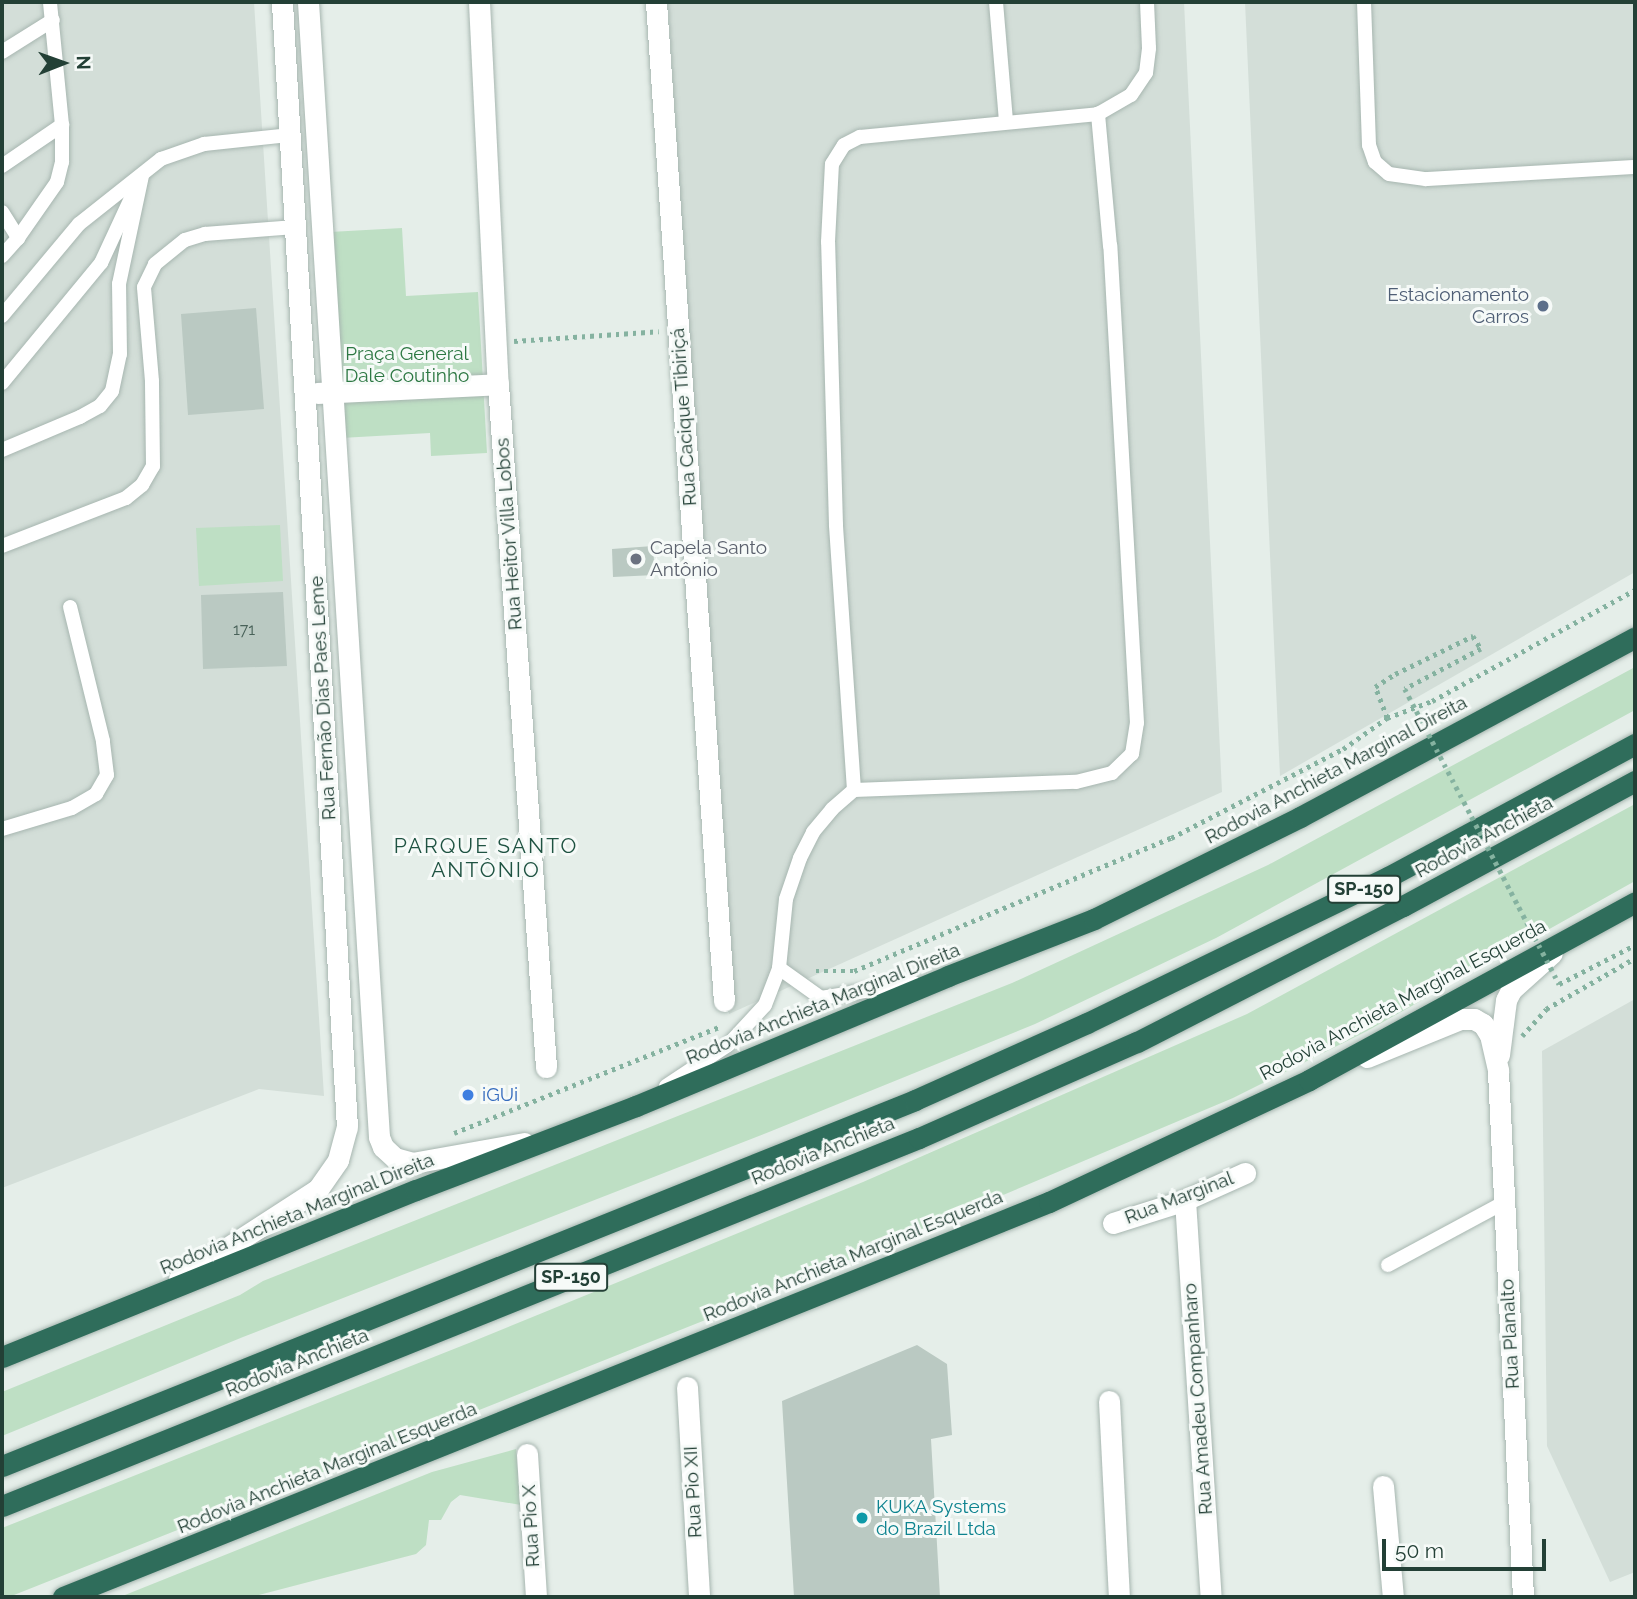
<!DOCTYPE html>
<html>
<head>
<meta charset="utf-8">
<style>
  body { margin:0 }
  #map { position:relative; width:1637px; height:1599px; overflow:hidden; background:#e5eee9; font-family:Raleway,sans-serif }
  div>[style] { position:absolute }
  .built>* { inset:0; background:#d3ded8 }
  .green>* { inset:0; background:#bedfc4 }
  .building>* { inset:0; background:#bac9c2 }
  .path>* { height:4.5px; margin-top:-2.25px; transform-origin:0; background:repeating-linear-gradient(90deg,#85b2a0 0 3.5px,transparent 0 8.5px) }
  .roads { filter:drop-shadow(0 0 2px #a7b6b0) drop-shadow(0 0 2px #a7b6b0) }
  .lane>* { height:14px; margin:-7px; padding:0 7px; transform-origin:7px; border-radius:7px; background:#fff }
  .street>* { height:21px; margin:-10.5px; padding:0 10.5px; transform-origin:10.5px; border-radius:10.5px; background:#fff }
  .highway>* { height:21px; margin:-10.5px; padding:0 10.5px; transform-origin:10.5px; border-radius:10.5px; background:#2f6d5b }
  .path-bridge>* { height:4.5px; margin-top:-2.25px; transform-origin:0; background:repeating-linear-gradient(90deg,#85b2a0 0 3.5px,transparent 0 8.5px) }
  .dots>* { width:19px; height:19px; translate:-50% -50%; box-sizing:border-box; border:4px solid #f6faf8; border-radius:50% }
  span { translate:-50% -50%; white-space:nowrap; text-align:center; line-height:1.15; -webkit-text-stroke:6px #f6faf8; paint-order:stroke }
  .number-label { font-size:16px; color:#496259 }
  .number-label span { -webkit-text-stroke-width:0 }
  .shield-label span { padding:2px 5px; background:#f6faf8; border:2px solid; border-radius:5px; -webkit-text-stroke-width:0 }
  .shield-label { font-size:18px; color:#234036; font-weight:700 }
  .service-label { font-size:19px; color:#4e5e75 }
  .right { translate:-100% -50%; text-align:right }
  .park-label { font-size:19px; color:#2d7843 }
  .street-label { font-size:19px; color:#234036 }
  .worship-label { font-size:19px; color:#5b616d }
  .left { translate:0 -50%; text-align:left }
  .shop-label { font-size:19px; color:#366cbe }
  .culture-label { font-size:19px; color:#0d838f }
  .neighbourhood-label { font-size:21px; color:#1f5342; letter-spacing:2px }
  .frame { position:absolute; inset:0; border:4px solid #234036; pointer-events:none }
  .north { position:absolute; left:28px; top:28px; width:70px; height:70px; -webkit-text-stroke:5px #f6faf8; paint-order:stroke; rotate:89deg; font-size:19px; font-weight:700; line-height:28px; text-align:center; color:#234036 }
  .north::after { content:''; display:block; margin:auto; width:24px; height:32px; background:#234036; clip-path:polygon(50% 0,100% 100%,50% 72%,0 100%) }
  .scale { position:absolute; left:1382px; top:1539px; width:164px; height:32px; box-sizing:border-box; border:4px solid #234036; border-top:0; padding-left:9px; font-size:21px; line-height:24px; white-space:nowrap; color:#234036; -webkit-text-stroke:5px #f6faf8; paint-order:stroke }
</style>
</head>
<body>
<div id="map">
  <div class="built">
    <i style="clip-path:polygon(2px 2px,254px 2px,324px 1096px,259px 1089px,2px 1188px)"></i>
    <i style="clip-path:polygon(668px 2px,1184px 2px,1222px 792px,729px 1014px)"></i>
    <i style="clip-path:polygon(1245px 2px,1635px 2px,1635px 572px,1280px 776px)"></i>
    <i style="clip-path:polygon(1635px 999px,1635px 1572px,1610px 1582px,1547px 1446px,1542px 1051px)"></i>
  </div>
  <div class="green">
    <i style="clip-path:polygon(402px 228px,406px 296px,478px 292px,487px 453px,431px 456px,430px 433px,341px 438px,330px 232px)"></i>
    <i style="clip-path:polygon(280px 525px,283px 581px,199px 586px,196px 528px)"></i>
    <i style="clip-path:polygon(1635px 667px,1635px 710px,1216px 938px,1035px 1024px,769px 1132px,243px 1337px,2px 1436px,2px 1392px,240px 1295px,263px 1281px,1012px 983px,1268px 865px)"></i>
    <i style="clip-path:polygon(1635px 804px,1635px 881px,1367px 1031px,1233px 1098px,728px 1311px,9px 1597px,2px 1597px,2px 1528px,469px 1343px,863px 1182px,1247px 1014px)"></i>
    <i style="clip-path:polygon(516px 1449px,521px 1505px,460px 1495px,451px 1502px,441px 1520px,429px 1520px,426px 1545px,416px 1554px,251px 1597px,120px 1597px,432px 1472px)"></i>
  </div>
  <div class="building">
    <i style="clip-path:polygon(256px 308px,264px 409px,188px 415px,181px 314px)"></i>
    <i style="clip-path:polygon(653px 546px,655px 575px,613px 577px,612px 549px)"></i>
    <i style="clip-path:polygon(283px 592px,287px 666px,203px 669px,201px 595px)"></i>
    <i style="clip-path:polygon(917px 1345px,947px 1364px,952px 1435px,931px 1439px,940px 1597px,794px 1597px,782px 1401px)"></i>
  </div>
  <div class="path">
    <i style="left:514px;top:341px;width:145px;rotate:-3.9deg"></i>
    <i style="left:1387px;top:718px;width:48px;rotate:-20.7deg"></i>
    <i style="left:1432px;top:701px;width:231px;rotate:-28.7deg"></i>
    <i style="left:816px;top:971px;width:38px"></i>
    <i style="left:854px;top:971px;width:344px;rotate:-22.8deg"></i>
    <i style="left:1171px;top:838px;width:194px;rotate:-27.4deg"></i>
    <i style="left:1343px;top:749px;width:54px;rotate:-35.2deg"></i>
    <i style="left:1387px;top:718px;width:33px;rotate:-111deg"></i>
    <i style="left:1375px;top:687px;width:24px;rotate:-33deg"></i>
    <i style="left:1395px;top:674px;width:87px;rotate:-26deg"></i>
    <i style="left:1473px;top:636px;width:15px;rotate:58deg"></i>
    <i style="left:1481px;top:649px;width:86px;rotate:152.2deg"></i>
    <i style="left:1559px;top:984px;width:85px;rotate:-27.2deg"></i>
    <i style="left:1522px;top:1036px;width:36px;rotate:-48deg"></i>
    <i style="left:1546px;top:1009px;width:103px;rotate:-29.8deg"></i>
    <i style="left:454px;top:1133px;width:285px;rotate:-21.8deg"></i>
  </div>
  <div class="roads">
    <div class="lane">
      <i style="left:996px;top:2px;width:120px;rotate:85.2deg"></i>
      <i style="left:1364px;top:2px;width:143px;rotate:88deg"></i>
      <i style="left:1369px;top:145px;width:18px;rotate:71deg"></i>
      <i style="left:1375px;top:162px;width:18px;rotate:41deg"></i>
      <i style="left:1389px;top:174px;width:37px;rotate:8deg"></i>
      <i style="left:1426px;top:179px;width:209px;rotate:-3.3deg"></i>
      <i style="left:2px;top:52px;width:60px;rotate:-32.1deg"></i>
      <i style="left:2px;top:166px;width:73px;rotate:-34.3deg"></i>
      <i style="left:62px;top:125px;width:124px;rotate:-95.6deg"></i>
      <i style="left:2px;top:212px;width:31px;rotate:58deg"></i>
      <i style="left:18px;top:238px;width:68px;rotate:-55.1deg"></i>
      <i style="left:57px;top:182px;width:21px;rotate:-76deg"></i>
      <i style="left:62px;top:162px;width:37px;rotate:-90deg"></i>
      <i style="left:2px;top:256px;width:24px;rotate:-48deg"></i>
      <i style="left:2px;top:316px;width:120px;rotate:-50.1deg"></i>
      <i style="left:79px;top:224px;width:105px;rotate:-38.4deg"></i>
      <i style="left:161px;top:159px;width:46px;rotate:-19.2deg"></i>
      <i style="left:204px;top:144px;width:85px;rotate:-6deg"></i>
      <i style="left:2px;top:383px;width:156px;rotate:-50.5deg"></i>
      <i style="left:101px;top:263px;width:74px;rotate:-65.2deg"></i>
      <i style="left:2px;top:450px;width:85px;rotate:-22.9deg"></i>
      <i style="left:80px;top:417px;width:23px;rotate:-29deg"></i>
      <i style="left:100px;top:406px;width:19px;rotate:-51deg"></i>
      <i style="left:112px;top:391px;width:38px;rotate:-78deg"></i>
      <i style="left:120px;top:354px;width:70px;rotate:-90.8deg"></i>
      <i style="left:119px;top:284px;width:110px;rotate:-78deg"></i>
      <i style="left:2px;top:546px;width:133px;rotate:-21.2deg"></i>
      <i style="left:126px;top:498px;width:21px;rotate:-39deg"></i>
      <i style="left:142px;top:485px;width:22px;rotate:-60deg"></i>
      <i style="left:153px;top:466px;width:85px;rotate:-90.7deg"></i>
      <i style="left:152px;top:381px;width:94px;rotate:-94.9deg"></i>
      <i style="left:144px;top:287px;width:25px;rotate:-64deg"></i>
      <i style="left:155px;top:264px;width:38px;rotate:-39deg"></i>
      <i style="left:185px;top:240px;width:21px;rotate:-17deg"></i>
      <i style="left:205px;top:234px;width:90px;rotate:-4.4deg"></i>
      <i style="left:854px;top:790px;width:266px;rotate:-93.9deg"></i>
      <i style="left:836px;top:525px;width:283px;rotate:-91.6deg"></i>
      <i style="left:828px;top:242px;width:78px;rotate:-87.1deg"></i>
      <i style="left:832px;top:164px;width:22px;rotate:-58deg"></i>
      <i style="left:844px;top:145px;width:18px;rotate:-27deg"></i>
      <i style="left:860px;top:137px;width:239px;rotate:-5.5deg"></i>
      <i style="left:1098px;top:114px;width:38px;rotate:-30deg"></i>
      <i style="left:1131px;top:95px;width:27px;rotate:-56deg"></i>
      <i style="left:1146px;top:73px;width:25px;rotate:-83deg"></i>
      <i style="left:1149px;top:48px;width:46px;rotate:-92.5deg"></i>
      <i style="left:2px;top:829px;width:73px;rotate:-16.7deg"></i>
      <i style="left:72px;top:808px;width:28px;rotate:-30deg"></i>
      <i style="left:96px;top:794px;width:22px;rotate:-60deg"></i>
      <i style="left:107px;top:775px;width:34px;rotate:-97deg"></i>
      <i style="left:103px;top:741px;width:138px;rotate:-103.8deg"></i>
      <i style="left:779px;top:968px;width:52px;rotate:35.5deg"></i>
      <i style="left:821px;top:998px;width:94px;rotate:-9.2deg"></i>
      <i style="left:666px;top:1086px;width:74px;rotate:-33.5deg"></i>
      <i style="left:728px;top:1045px;width:54px;rotate:-47.2deg"></i>
      <i style="left:765px;top:1005px;width:40px;rotate:-69deg"></i>
      <i style="left:779px;top:968px;width:69px;rotate:-84.2deg"></i>
      <i style="left:786px;top:899px;width:43px;rotate:-71.1deg"></i>
      <i style="left:800px;top:858px;width:29px;rotate:-63deg"></i>
      <i style="left:813px;top:832px;width:30px;rotate:-50deg"></i>
      <i style="left:832px;top:809px;width:29px;rotate:-41deg"></i>
      <i style="left:854px;top:790px;width:222px;rotate:-2.1deg"></i>
      <i style="left:1076px;top:782px;width:37px;rotate:-14deg"></i>
      <i style="left:1112px;top:773px;width:28px;rotate:-44deg"></i>
      <i style="left:1132px;top:754px;width:31px;rotate:-81deg"></i>
      <i style="left:1137px;top:723px;width:478px;rotate:-93.2deg"></i>
      <i style="left:1110px;top:246px;width:133px;rotate:-95.2deg"></i>
      <i style="left:1388px;top:1265px;width:133px;rotate:-28.3deg"></i>
    </div>
    <div class="street">
      <i style="left:308px;top:2px;width:1137px;rotate:86.42deg"></i>
      <i style="left:379px;top:1137px;width:11px;rotate:68deg"></i>
      <i style="left:383px;top:1147px;width:16px;rotate:43deg"></i>
      <i style="left:395px;top:1158px;width:18px;rotate:16deg"></i>
      <i style="left:412px;top:1163px;width:114px;rotate:-10.1deg"></i>
      <i style="left:479px;top:2px;width:382px;rotate:87.2deg"></i>
      <i style="left:498px;top:384px;width:685px;rotate:85.98deg"></i>
      <i style="left:656px;top:2px;width:1001px;rotate:86.11deg"></i>
      <i style="left:317px;top:393px;width:181px;rotate:-2.8deg"></i>
      <i style="left:1499px;top:1055px;width:55px;rotate:-82.7deg"></i>
      <i style="left:1506px;top:1000px;width:11px;rotate:-63deg"></i>
      <i style="left:1511px;top:990px;width:55px;rotate:-42.1deg"></i>
      <i style="left:1367px;top:1057px;width:100px;rotate:-22.2deg"></i>
      <i style="left:1460px;top:1019px;width:14px"></i>
      <i style="left:1474px;top:1019px;width:10px;rotate:29deg"></i>
      <i style="left:1483px;top:1024px;width:13px;rotate:58deg"></i>
      <i style="left:1490px;top:1035px;width:37px;rotate:77deg"></i>
      <i style="left:1498px;top:1071px;width:527px;rotate:87.28deg"></i>
      <i style="left:1185px;top:1200px;width:398px;rotate:86.3deg"></i>
      <i style="left:1113px;top:1223px;width:76px;rotate:-17.7deg"></i>
      <i style="left:1185px;top:1200px;width:66px;rotate:-24.2deg"></i>
      <i style="left:179px;top:1279px;width:166px;rotate:-32.9deg"></i>
      <i style="left:318px;top:1189px;width:35px;rotate:-55deg"></i>
      <i style="left:338px;top:1160px;width:34px;rotate:-75deg"></i>
      <i style="left:347px;top:1127px;width:1127px;rotate:-93.31deg"></i>
      <i style="left:687px;top:1387px;width:210px;rotate:86.7deg"></i>
      <i style="left:1109px;top:1401px;width:196px;rotate:87.1deg"></i>
      <i style="left:527px;top:1454px;width:143px;rotate:86.4deg"></i>
      <i style="left:1383px;top:1486px;width:111px;rotate:84.9deg"></i>
    </div>
    <div class="highway">
      <i style="left:2px;top:1357px;width:446px;rotate:-22deg"></i>
      <i style="left:416px;top:1190px;width:235px;rotate:-20.9deg"></i>
      <i style="left:636px;top:1106px;width:338px;rotate:-22.6deg"></i>
      <i style="left:948px;top:976px;width:157px;rotate:-21.3deg"></i>
      <i style="left:1094px;top:919px;width:230px;rotate:-26.3deg"></i>
      <i style="left:1300px;top:817px;width:380px;rotate:-28.2deg"></i>
      <i style="left:2px;top:1466px;width:984px;rotate:-21.84deg"></i>
      <i style="left:915px;top:1100px;width:188px;rotate:-24.1deg"></i>
      <i style="left:1087px;top:1023px;width:335px;rotate:-25.9deg"></i>
      <i style="left:1388px;top:877px;width:281px;rotate:-28.3deg"></i>
      <i style="left:2px;top:1506px;width:988px;rotate:-21.87deg"></i>
      <i style="left:919px;top:1138px;width:238px;rotate:-23.8deg"></i>
      <i style="left:1137px;top:1042px;width:299px;rotate:-27.1deg"></i>
      <i style="left:1403px;top:906px;width:264px;rotate:-28.3deg"></i>
      <i style="left:63px;top:1597px;width:1062px;rotate:-21.83deg"></i>
      <i style="left:1049px;top:1202px;width:287px;rotate:-25.1deg"></i>
      <i style="left:1309px;top:1080px;width:371px;rotate:-28.6deg"></i>
    </div>
  </div>
  <div class="path-bridge">
    <i style="left:1405px;top:689px;width:333px;rotate:62.4deg"></i>
  </div>
  <div class="dots">
    <i style="left:1543px;top:306px;background:#5c6f8a"></i>
    <i style="left:636px;top:559px;background:#6b7280"></i>
    <i style="left:468px;top:1095px;background:#3f7fe0"></i>
    <i style="left:862px;top:1518px;background:#0f9aa8"></i>
  </div>
  <div class="number-label">
    <span style="left:244px;top:630px">171</span>
  </div>
  <div class="shield-label">
    <span style="left:1364px;top:889px">SP-150</span>
    <span style="left:571px;top:1277px">SP-150</span>
  </div>
  <div class="service-label">
    <span class="right" style="left:1529px;top:306px">Estacionamento<br>Carros</span>
  </div>
  <div class="park-label">
    <span style="left:407px;top:365px">Praça General<br>Dale Coutinho</span>
  </div>
  <div class="street-label">
    <span style="left:684px;top:417px;rotate:-94deg">Rua Cacique Tibiriçá</span>
    <span style="left:509px;top:534px;rotate:-94deg">Rua Heitor Villa Lobos</span>
    <span style="left:323px;top:698px;rotate:-93deg">Rua Fernão Dias Paes Leme</span>
    <span style="left:1336px;top:770px;rotate:-28deg">Rodovia Anchieta Marginal Direita</span>
    <span style="left:1484px;top:837px;rotate:-28deg">Rodovia Anchieta</span>
    <span style="left:1403px;top:1000px;rotate:-28deg">Rodovia Anchieta Marginal Esquerda</span>
    <span style="left:823px;top:1004px;rotate:-22deg">Rodovia Anchieta Marginal Direita</span>
    <span style="left:823px;top:1151px;rotate:-22deg">Rodovia Anchieta</span>
    <span style="left:1179px;top:1198px;rotate:-21deg">Rua Marginal</span>
    <span style="left:297px;top:1214px;rotate:-22deg">Rodovia Anchieta Marginal Direita</span>
    <span style="left:853px;top:1256px;rotate:-22deg">Rodovia Anchieta Marginal Esquerda</span>
    <span style="left:1510px;top:1334px;rotate:-93deg">Rua Planalto</span>
    <span style="left:297px;top:1363px;rotate:-22deg">Rodovia Anchieta</span>
    <span style="left:1198px;top:1399px;rotate:-94deg">Rua Amadeu Companharo</span>
    <span style="left:327px;top:1468px;rotate:-22deg">Rodovia Anchieta Marginal Esquerda</span>
    <span style="left:693px;top:1492px;rotate:-93deg">Rua Pio XII</span>
    <span style="left:531px;top:1526px;rotate:-93deg">Rua Pio X</span>
  </div>
  <div class="worship-label">
    <span class="left" style="left:650px;top:559px">Capela Santo<br>Antônio</span>
  </div>
  <div class="shop-label">
    <span class="left" style="left:482px;top:1095px">iGUi</span>
  </div>
  <div class="culture-label">
    <span class="left" style="left:876px;top:1518px">KUKA Systems<br>do Brazil Ltda</span>
  </div>
  <div class="neighbourhood-label">
    <span style="left:486px;top:858px">PARQUE SANTO<br>ANTÔNIO</span>
  </div>
  <div class="frame"></div>
  <div class="north">N</div>
  <div class="scale">50 m</div>
</div>
</body>
</html>
